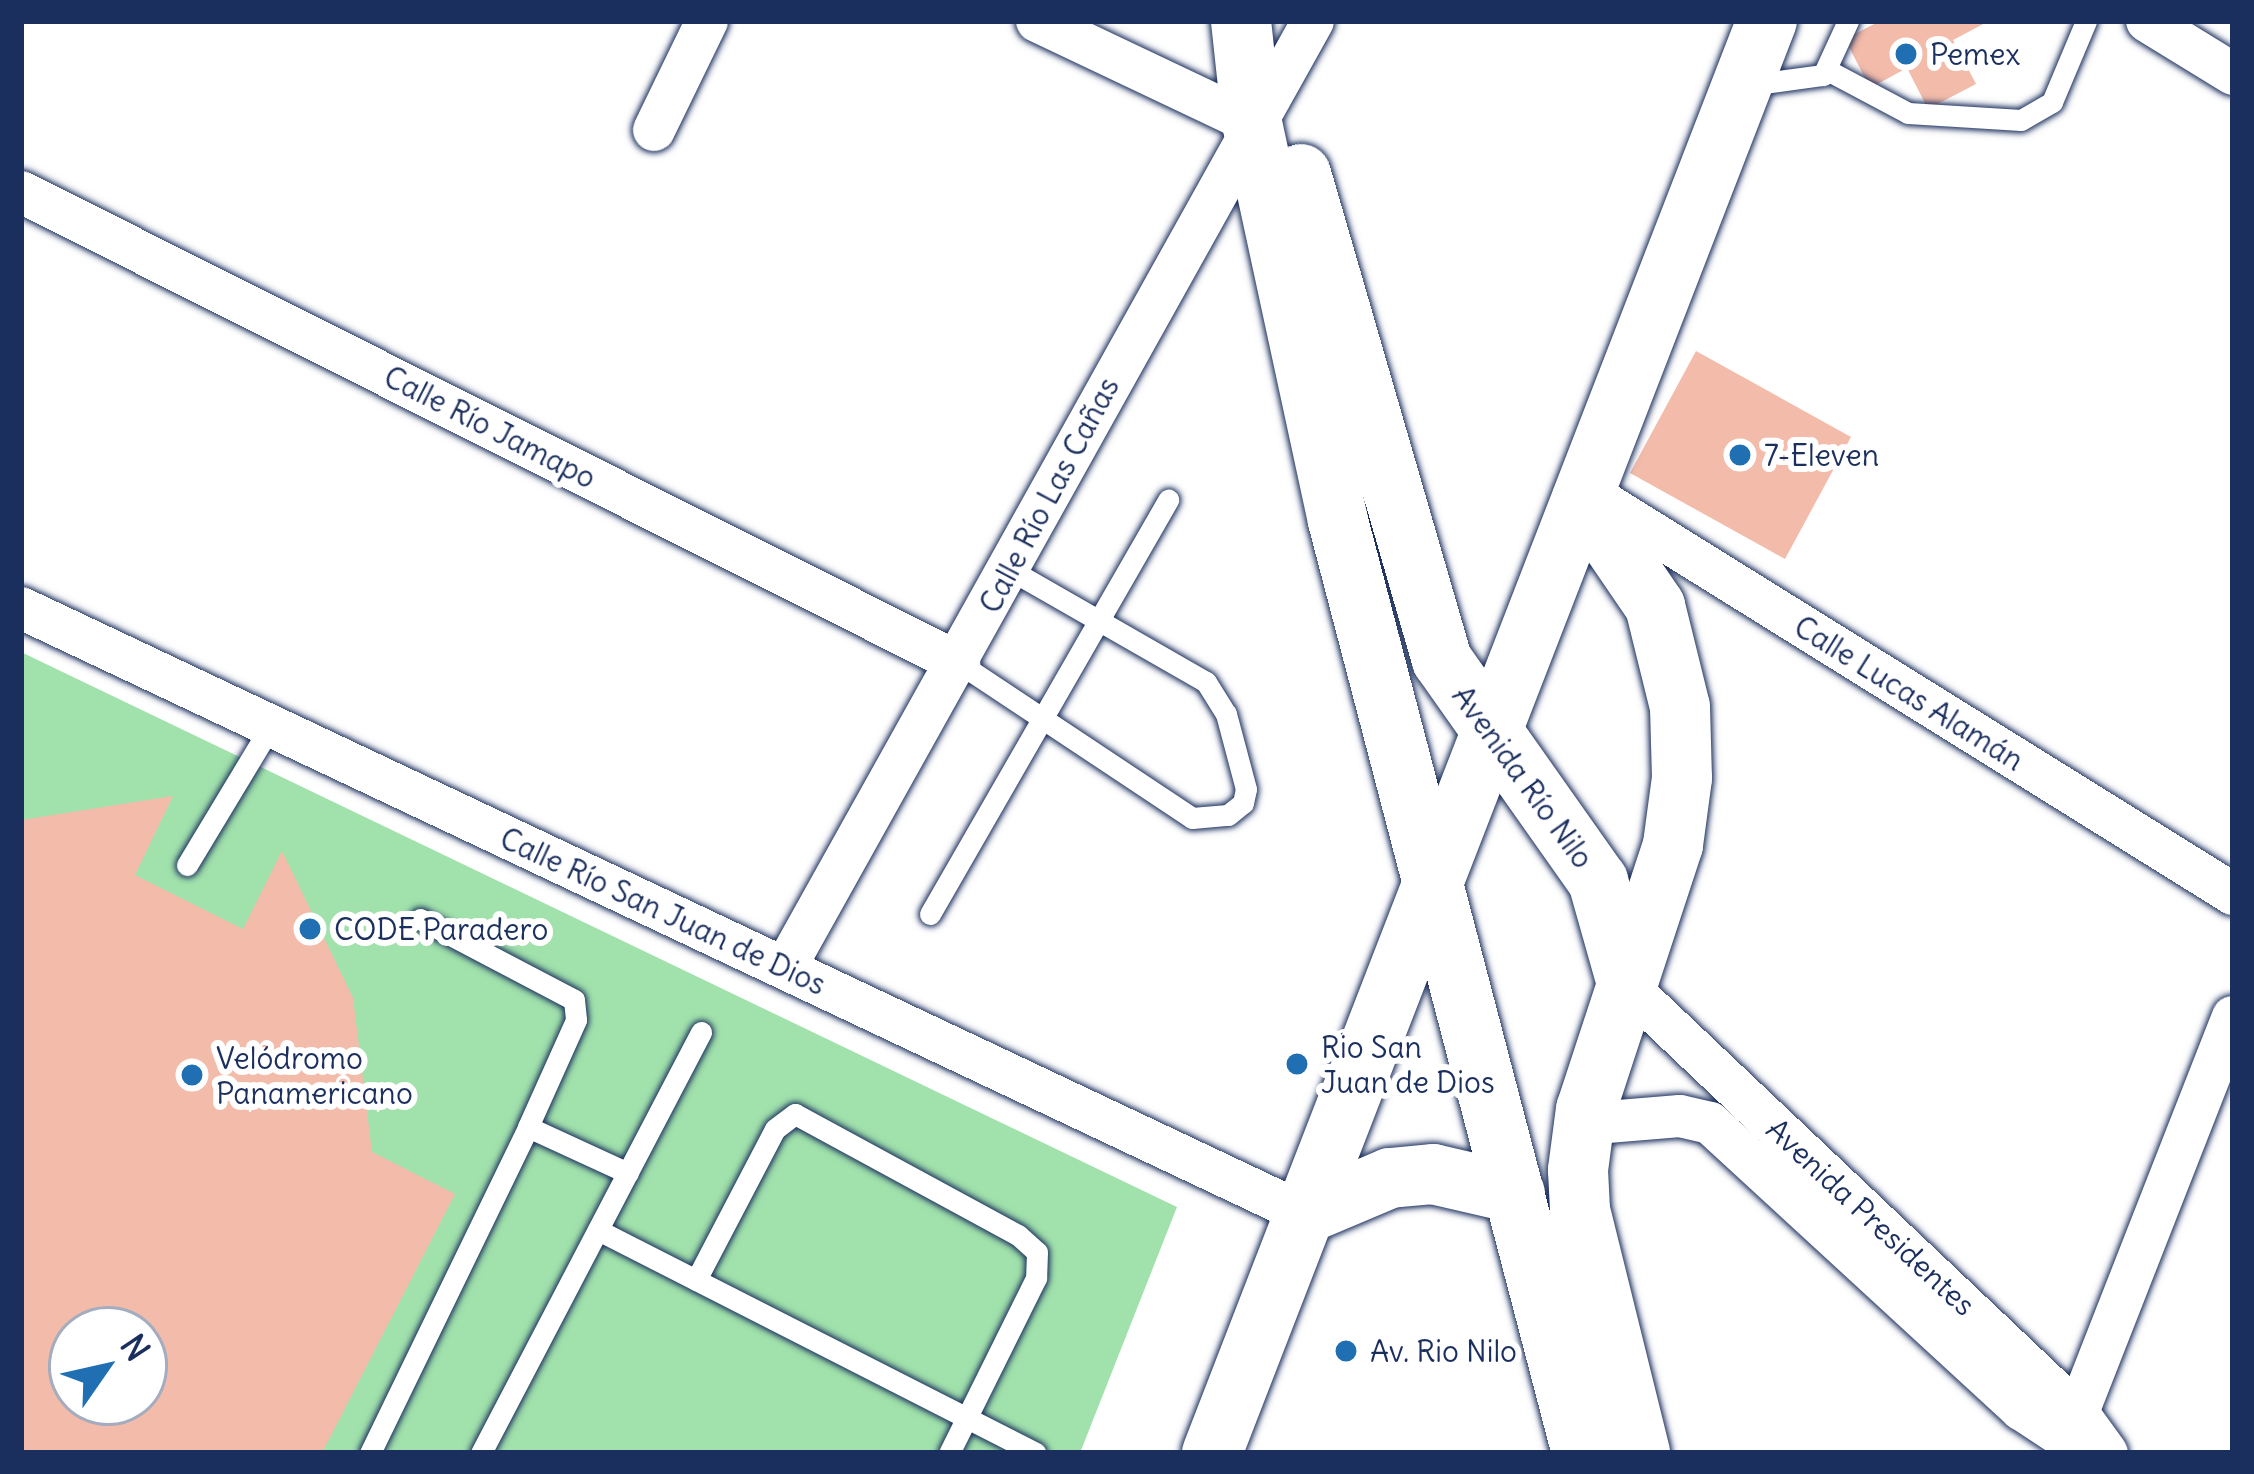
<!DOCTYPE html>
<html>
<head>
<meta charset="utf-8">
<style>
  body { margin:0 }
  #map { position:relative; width:2254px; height:1474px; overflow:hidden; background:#fff; font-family:Delius,sans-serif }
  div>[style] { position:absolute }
  .green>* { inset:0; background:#a1e2ac }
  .building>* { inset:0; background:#f3bba9 }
  .roads { filter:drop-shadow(0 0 3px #1b2f5e) drop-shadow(0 0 3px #1b2f5e) }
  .lane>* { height:21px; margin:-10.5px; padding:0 10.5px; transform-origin:10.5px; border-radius:10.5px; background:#fff }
  .street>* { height:42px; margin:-21px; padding:0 21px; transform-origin:21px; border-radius:21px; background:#fff }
  .secondary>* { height:60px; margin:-30px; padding:0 30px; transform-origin:30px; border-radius:30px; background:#fff }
  .dots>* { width:33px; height:33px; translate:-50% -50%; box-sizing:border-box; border:6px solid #fff; border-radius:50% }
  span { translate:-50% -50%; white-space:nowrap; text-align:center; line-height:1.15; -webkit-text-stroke:12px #fff; paint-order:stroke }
  .poi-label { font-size:30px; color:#1b2f5e }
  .left { translate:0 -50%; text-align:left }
  .street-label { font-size:30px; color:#1b2f5e }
  .frame { position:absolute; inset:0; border:24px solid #1b2f5e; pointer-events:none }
  .north { position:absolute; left:48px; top:1306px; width:120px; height:120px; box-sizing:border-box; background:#fff; border:3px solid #a4acbf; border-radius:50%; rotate:56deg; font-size:33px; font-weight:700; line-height:48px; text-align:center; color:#1b2f5e }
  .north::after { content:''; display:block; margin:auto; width:42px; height:54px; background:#1f6fb2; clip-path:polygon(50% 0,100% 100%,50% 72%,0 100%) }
</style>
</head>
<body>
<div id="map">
  <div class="green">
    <i style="clip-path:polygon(evenodd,21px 652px,1177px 1207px,1080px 1453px,21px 1453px,21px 652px,72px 1330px,144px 1330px,144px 1402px,72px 1402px,72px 1330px)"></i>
  </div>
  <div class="building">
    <i style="clip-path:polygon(1880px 21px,1989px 21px,1953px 40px,1976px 84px,1928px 109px,1907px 68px,1870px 88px,1845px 39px)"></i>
    <i style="clip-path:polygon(1696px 351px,1851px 437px,1785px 559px,1630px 473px)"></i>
    <i style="clip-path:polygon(evenodd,173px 796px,135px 875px,243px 929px,282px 851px,353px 998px,372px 1152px,455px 1194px,322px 1453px,21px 1453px,21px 820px,173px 796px,72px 1330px,144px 1330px,144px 1402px,72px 1402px,72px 1330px)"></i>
  </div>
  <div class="roads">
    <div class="lane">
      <i style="left:1829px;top:71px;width:89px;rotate:28deg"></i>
      <i style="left:1908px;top:113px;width:113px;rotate:3.5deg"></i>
      <i style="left:2021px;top:120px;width:36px;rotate:-30deg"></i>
      <i style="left:2052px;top:102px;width:88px;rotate:-67.2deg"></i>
      <i style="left:1749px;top:85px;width:75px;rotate:-7.7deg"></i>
      <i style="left:1823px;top:75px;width:60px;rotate:-65.2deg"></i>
      <i style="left:959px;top:663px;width:280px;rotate:33.6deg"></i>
      <i style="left:1192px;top:818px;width:36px;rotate:-5deg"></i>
      <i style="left:1228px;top:815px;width:19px;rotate:-39deg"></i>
      <i style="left:1243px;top:803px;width:14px;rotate:-78deg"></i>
      <i style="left:1246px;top:789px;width:78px;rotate:-104.9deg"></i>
      <i style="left:1226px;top:714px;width:38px;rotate:-122deg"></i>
      <i style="left:1206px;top:682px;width:227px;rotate:-150.2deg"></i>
      <i style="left:187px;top:865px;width:162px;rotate:-58.9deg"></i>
      <i style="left:930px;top:914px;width:478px;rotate:-60.1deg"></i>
      <i style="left:420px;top:919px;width:174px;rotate:27.7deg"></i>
      <i style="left:574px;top:1000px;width:20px;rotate:84deg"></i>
      <i style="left:576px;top:1020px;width:117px;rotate:114.2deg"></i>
      <i style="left:528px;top:1127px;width:110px;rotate:24.7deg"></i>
      <i style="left:598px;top:1230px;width:491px;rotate:27deg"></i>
      <i style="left:696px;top:1280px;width:170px;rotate:-62.4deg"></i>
      <i style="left:775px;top:1129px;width:25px;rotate:-37deg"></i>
      <i style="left:795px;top:1114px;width:254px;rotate:28.5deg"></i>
      <i style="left:1018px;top:1235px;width:25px;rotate:42deg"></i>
      <i style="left:1037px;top:1252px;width:26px;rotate:92deg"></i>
      <i style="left:1036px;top:1278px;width:195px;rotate:116.4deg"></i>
      <i style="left:370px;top:1453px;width:362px;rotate:-64.1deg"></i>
      <i style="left:481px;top:1453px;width:475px;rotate:-62.4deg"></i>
    </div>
    <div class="street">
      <i style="left:1037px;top:21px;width:238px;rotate:25.4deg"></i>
      <i style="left:2147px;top:21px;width:101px;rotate:31.6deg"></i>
      <i style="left:654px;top:130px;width:121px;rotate:-64.1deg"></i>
      <i style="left:21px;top:192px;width:1050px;rotate:26.66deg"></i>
      <i style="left:1587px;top:492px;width:761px;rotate:31.89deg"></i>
      <i style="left:21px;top:608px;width:1420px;rotate:25.27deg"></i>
      <i style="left:785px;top:968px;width:1084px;rotate:-60.86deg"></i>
      <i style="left:1628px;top:987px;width:620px;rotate:43.43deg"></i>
      <i style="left:2078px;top:1413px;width:49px;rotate:54.1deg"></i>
      <i style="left:1583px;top:1124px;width:97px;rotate:-4.7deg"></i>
      <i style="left:1680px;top:1116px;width:31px;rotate:13deg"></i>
      <i style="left:1710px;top:1123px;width:423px;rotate:42.6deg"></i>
      <i style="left:2021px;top:1409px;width:80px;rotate:33.3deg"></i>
      <i style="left:2069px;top:1435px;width:449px;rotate:-68.6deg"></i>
    </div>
    <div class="secondary">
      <i style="left:1241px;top:21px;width:103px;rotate:83.8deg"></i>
      <i style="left:1252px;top:123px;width:407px;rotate:77.8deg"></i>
      <i style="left:1338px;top:521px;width:963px;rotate:75.33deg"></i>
      <i style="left:1301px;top:174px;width:506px;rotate:73.82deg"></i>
      <i style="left:1442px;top:660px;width:271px;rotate:54.8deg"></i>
      <i style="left:1598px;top:881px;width:110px;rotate:74.2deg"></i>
      <i style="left:1582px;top:499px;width:130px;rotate:55.7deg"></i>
      <i style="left:1655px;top:606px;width:104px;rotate:76.1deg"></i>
      <i style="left:1680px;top:707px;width:71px;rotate:88.4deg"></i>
      <i style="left:1682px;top:778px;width:68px;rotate:97.7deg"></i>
      <i style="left:1673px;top:845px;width:278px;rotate:108.2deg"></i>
      <i style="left:1586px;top:1109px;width:62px;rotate:97.5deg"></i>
      <i style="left:1578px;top:1170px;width:40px;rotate:87.1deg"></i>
      <i style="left:1580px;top:1210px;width:250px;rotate:76.1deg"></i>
      <i style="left:1305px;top:1214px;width:92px;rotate:-23deg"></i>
      <i style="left:1390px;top:1178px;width:43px;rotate:-5.3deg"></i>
      <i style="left:1433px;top:1174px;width:84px;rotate:13deg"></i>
      <i style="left:1212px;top:1453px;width:1536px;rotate:-68.82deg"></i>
    </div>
  </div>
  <div class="dots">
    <i style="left:1906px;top:54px;background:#1f6fb2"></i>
    <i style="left:1740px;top:455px;background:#1f6fb2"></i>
    <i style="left:310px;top:929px;background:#1f6fb2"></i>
    <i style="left:1297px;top:1064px;background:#1f6fb2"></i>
    <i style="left:192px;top:1075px;background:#1f6fb2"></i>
    <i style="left:1346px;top:1351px;background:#1f6fb2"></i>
  </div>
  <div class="poi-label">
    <span class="left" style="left:1930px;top:54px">Pemex</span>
    <span class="left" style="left:1764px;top:455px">7-Eleven</span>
    <span class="left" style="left:334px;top:929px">CODE Paradero</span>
    <span class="left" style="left:1321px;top:1064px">Rio San<br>Juan de Dios</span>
    <span class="left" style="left:216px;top:1075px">Velódromo<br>Panamericano</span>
    <span class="left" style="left:1370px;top:1351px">Av. Rio Nilo</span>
  </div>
  <div class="street-label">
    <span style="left:490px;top:427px;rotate:27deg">Calle Río Jamapo</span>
    <span style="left:1049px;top:495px;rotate:-62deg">Calle Río Las Cañas</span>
    <span style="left:1909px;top:693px;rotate:32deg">Calle Lucas Alamán</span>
    <span style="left:1523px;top:777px;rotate:54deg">Avenida Río Nilo</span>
    <span style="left:663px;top:911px;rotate:25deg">Calle Río San Juan de Dios</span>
    <span style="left:1871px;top:1217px;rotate:43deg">Avenida Presidentes</span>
  </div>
  <div class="frame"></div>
  <div class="north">N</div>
</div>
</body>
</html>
